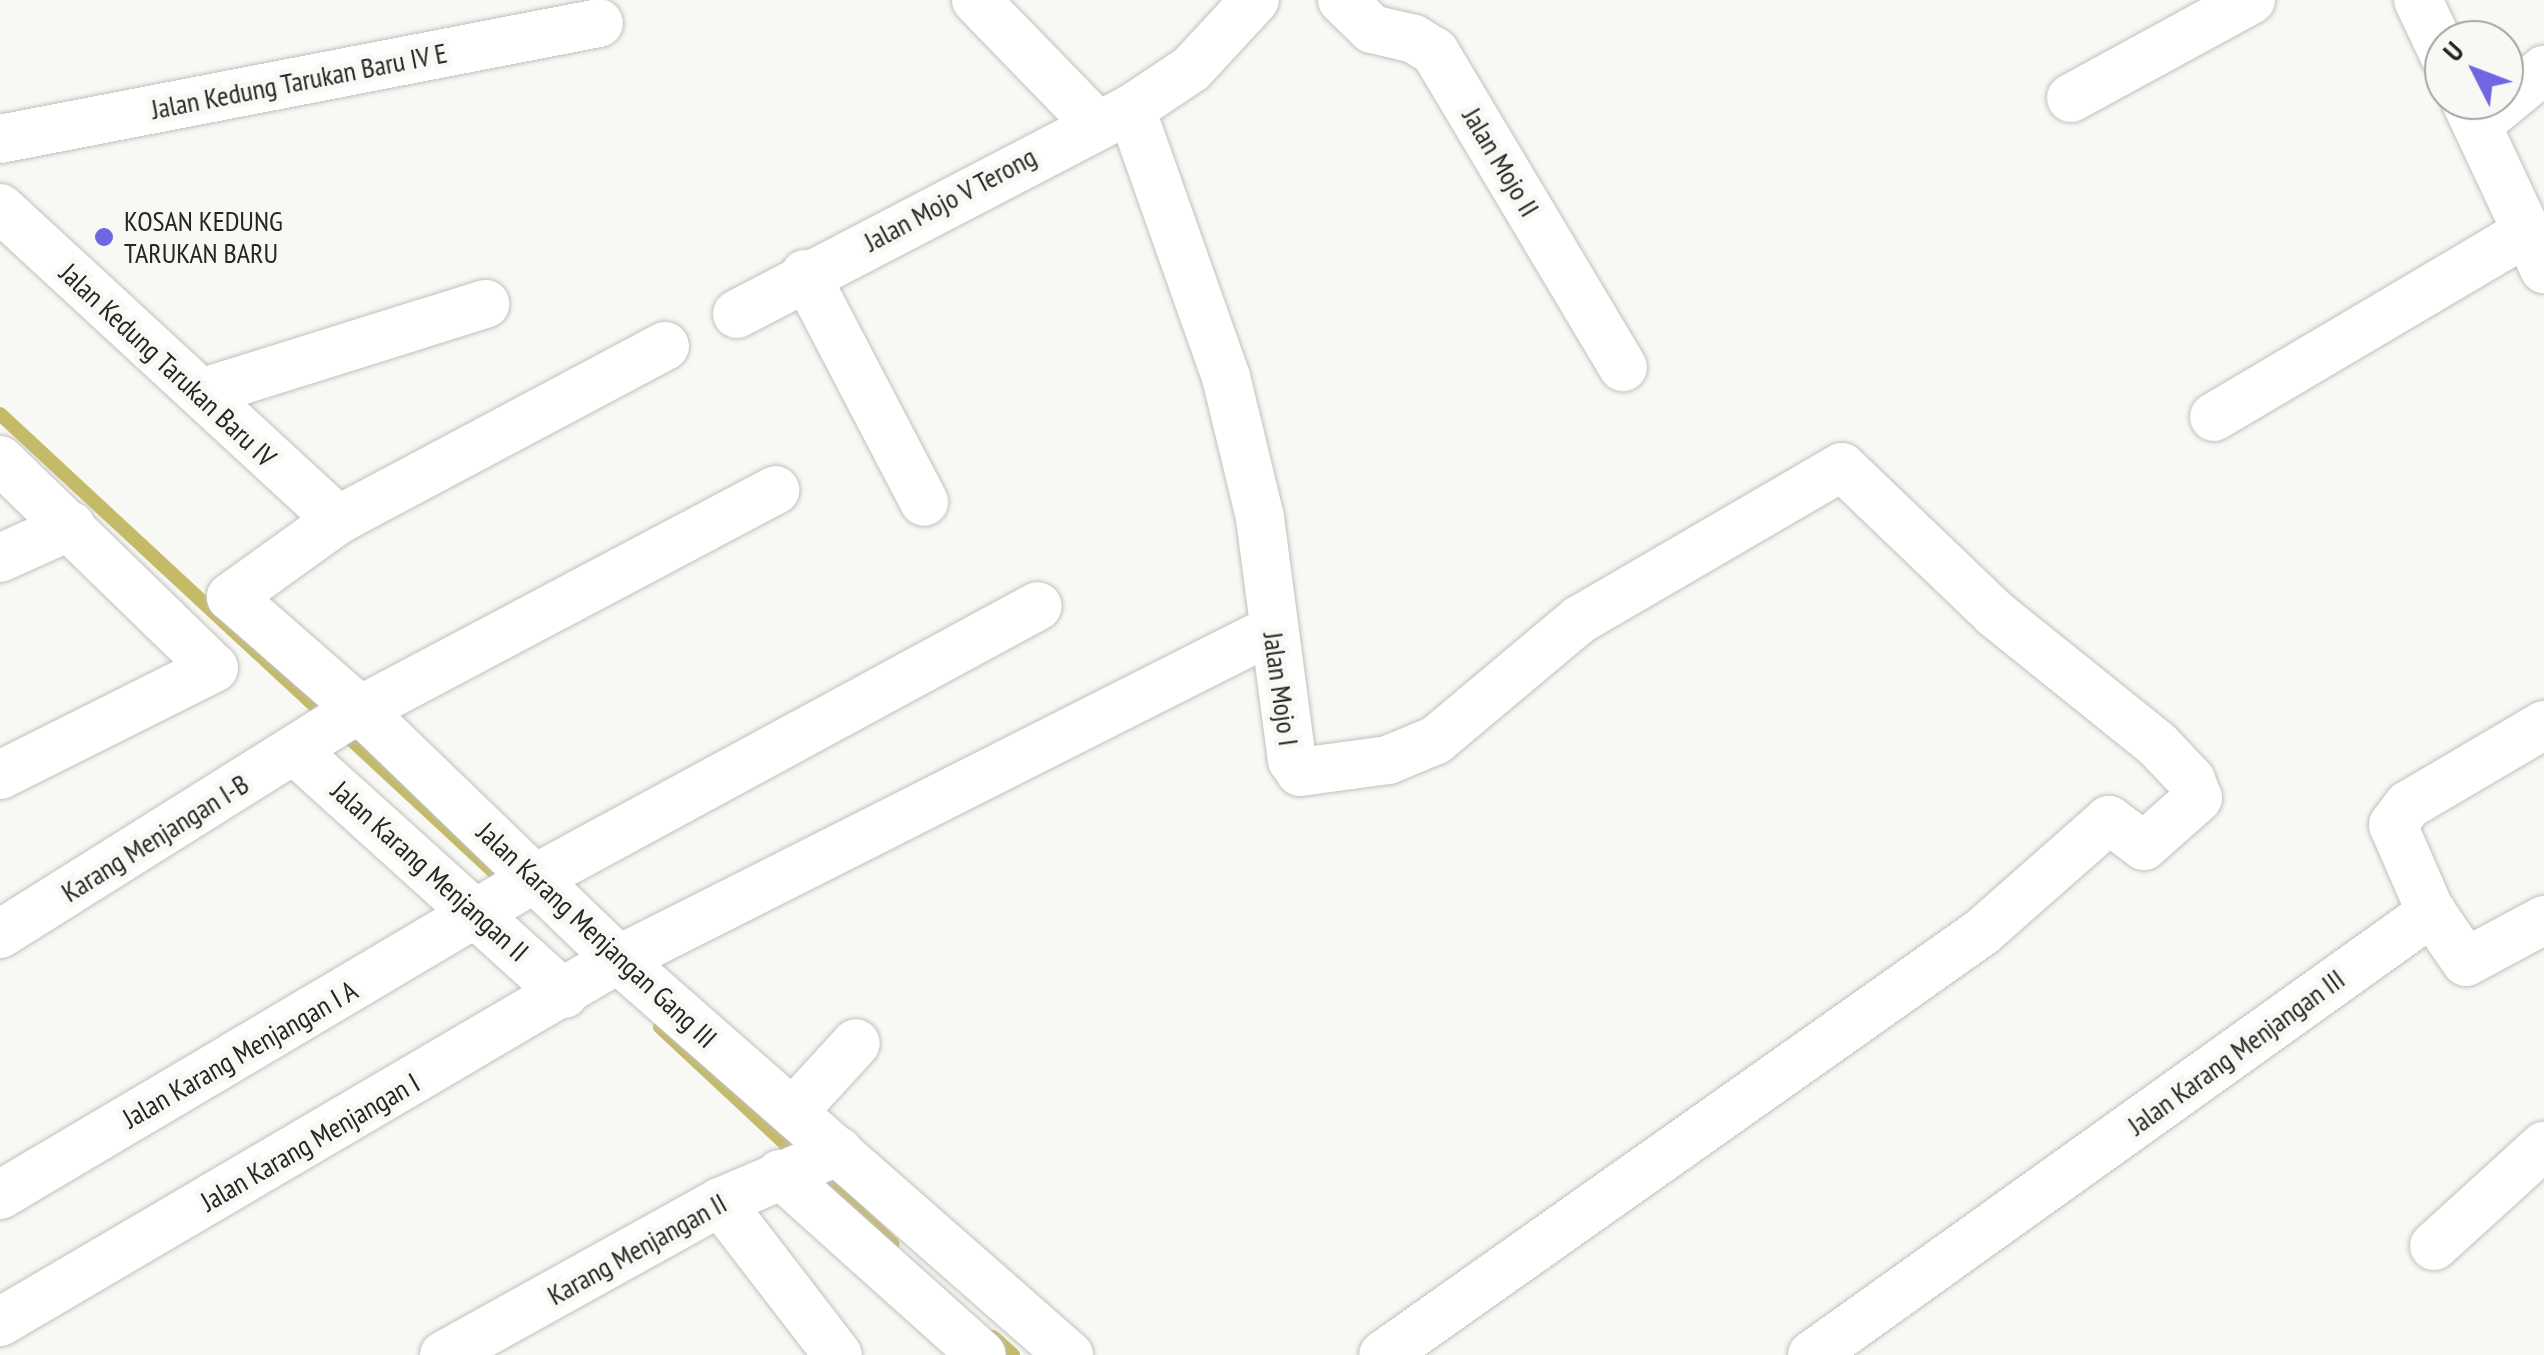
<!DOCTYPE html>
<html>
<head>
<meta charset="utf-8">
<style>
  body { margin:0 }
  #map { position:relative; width:2544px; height:1355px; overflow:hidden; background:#f8f8f4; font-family:"PT Sans Narrow",sans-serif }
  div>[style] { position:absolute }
  .stream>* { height:14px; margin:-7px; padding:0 7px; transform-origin:7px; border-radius:7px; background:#c4ba67 }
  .roads { filter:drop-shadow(0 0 2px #c1c0bc) drop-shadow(0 0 2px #c1c0bc) }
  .minor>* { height:48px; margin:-24px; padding:0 24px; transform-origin:24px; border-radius:24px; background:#fff }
  .dots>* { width:28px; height:28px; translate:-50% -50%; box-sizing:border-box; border:5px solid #f8f8f4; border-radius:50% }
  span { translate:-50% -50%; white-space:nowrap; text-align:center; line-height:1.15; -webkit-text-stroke:10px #f8f8f4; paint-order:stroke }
  .street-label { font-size:28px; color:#262625 }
  .poi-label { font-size:28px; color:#262625 }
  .left { translate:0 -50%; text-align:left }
  .north { position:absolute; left:2424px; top:20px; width:100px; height:100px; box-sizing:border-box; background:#f8f8f4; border:2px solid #a4a4a1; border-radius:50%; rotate:312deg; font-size:28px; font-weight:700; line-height:40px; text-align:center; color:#262625 }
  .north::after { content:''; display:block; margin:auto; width:35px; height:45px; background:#6f67e1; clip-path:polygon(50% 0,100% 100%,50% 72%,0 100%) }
</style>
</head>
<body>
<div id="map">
  <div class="stream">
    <i style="left:0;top:414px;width:694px;rotate:42.84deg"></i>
    <i style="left:660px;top:1027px;width:318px;rotate:43deg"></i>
    <i style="left:993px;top:1337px;width:27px;rotate:42deg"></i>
  </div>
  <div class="roads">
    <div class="minor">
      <i style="left:976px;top:0;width:171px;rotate:45.9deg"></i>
      <i style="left:1342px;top:0;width:42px;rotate:44deg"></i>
      <i style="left:1372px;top:29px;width:43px;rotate:13.4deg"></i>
      <i style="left:1414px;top:39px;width:25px;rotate:32deg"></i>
      <i style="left:1435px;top:52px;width:367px;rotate:59.2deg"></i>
      <i style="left:2418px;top:0;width:61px;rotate:64.7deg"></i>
      <i style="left:2071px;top:98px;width:205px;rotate:-28.6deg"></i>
      <i style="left:2465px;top:100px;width:187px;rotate:64.9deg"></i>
      <i style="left:1131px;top:109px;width:284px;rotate:70.5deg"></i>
      <i style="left:1226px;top:377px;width:145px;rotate:76.4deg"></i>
      <i style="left:1260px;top:518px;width:244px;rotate:82.5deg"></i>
      <i style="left:1292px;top:760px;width:14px;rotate:56deg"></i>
      <i style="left:1300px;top:772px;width:89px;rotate:-7.8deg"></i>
      <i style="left:1388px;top:760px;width:52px;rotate:-22.6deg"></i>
      <i style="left:1436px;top:740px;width:187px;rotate:-40deg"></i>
      <i style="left:1579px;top:620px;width:304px;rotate:-30.2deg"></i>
      <i style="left:1842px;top:467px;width:211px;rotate:43.8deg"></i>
      <i style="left:1994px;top:613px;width:209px;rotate:38.8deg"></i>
      <i style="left:2157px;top:744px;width:50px;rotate:46.6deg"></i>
      <i style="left:2191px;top:780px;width:19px;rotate:69deg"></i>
      <i style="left:2198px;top:798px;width:72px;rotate:138.4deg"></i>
      <i style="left:2144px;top:846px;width:44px;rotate:-143.4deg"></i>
      <i style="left:2109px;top:820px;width:169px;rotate:138.6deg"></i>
      <i style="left:1982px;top:932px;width:733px;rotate:144.77deg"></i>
      <i style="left:2477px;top:125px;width:87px;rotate:-39.4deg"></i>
      <i style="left:0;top:139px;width:610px;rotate:-10.96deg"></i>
      <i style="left:0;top:208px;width:460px;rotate:42.7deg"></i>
      <i style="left:805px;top:274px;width:257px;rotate:62.4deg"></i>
      <i style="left:737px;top:314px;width:444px;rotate:-27.5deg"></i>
      <i style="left:1131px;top:109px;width:72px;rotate:-33.7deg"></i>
      <i style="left:1191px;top:69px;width:94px;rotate:-47.2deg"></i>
      <i style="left:665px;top:346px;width:370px;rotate:152deg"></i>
      <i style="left:338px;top:520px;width:132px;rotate:144.3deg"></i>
      <i style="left:231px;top:597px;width:171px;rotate:41.2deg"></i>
      <i style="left:360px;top:710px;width:360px;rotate:44deg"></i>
      <i style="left:619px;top:960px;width:599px;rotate:41.28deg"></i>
      <i style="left:201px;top:393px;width:298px;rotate:-17.4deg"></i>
      <i style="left:2214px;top:417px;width:364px;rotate:-30.6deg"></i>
      <i style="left:0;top:460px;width:298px;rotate:44.2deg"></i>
      <i style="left:214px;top:668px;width:239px;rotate:153.4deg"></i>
      <i style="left:0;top:558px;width:78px;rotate:-24.3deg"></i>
      <i style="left:2544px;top:725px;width:158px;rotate:149.5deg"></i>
      <i style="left:2408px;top:805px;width:25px;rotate:127deg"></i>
      <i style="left:2393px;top:825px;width:93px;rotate:66.5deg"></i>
      <i style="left:2430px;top:910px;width:63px;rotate:55.3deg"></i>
      <i style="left:2466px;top:962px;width:89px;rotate:-28.3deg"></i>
      <i style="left:294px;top:750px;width:364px;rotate:42.1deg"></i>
      <i style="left:0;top:934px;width:407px;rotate:-32.1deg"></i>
      <i style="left:345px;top:718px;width:487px;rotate:-27.9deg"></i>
      <i style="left:793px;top:1112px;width:93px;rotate:-47.6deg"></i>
      <i style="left:780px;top:1174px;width:271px;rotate:41.9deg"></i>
      <i style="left:0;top:1195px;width:618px;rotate:-30.63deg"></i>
      <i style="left:532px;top:880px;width:575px;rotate:-28.44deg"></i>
      <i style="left:720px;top:1202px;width:193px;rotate:52.4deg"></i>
      <i style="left:2434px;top:1246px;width:149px;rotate:-42.3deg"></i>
      <i style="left:0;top:1322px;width:707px;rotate:-30.41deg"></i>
      <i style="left:610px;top:964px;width:741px;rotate:-26.77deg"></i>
      <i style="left:444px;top:1355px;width:316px;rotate:-29deg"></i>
      <i style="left:720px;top:1202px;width:129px;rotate:-23.2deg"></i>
      <i style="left:1812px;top:1355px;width:762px;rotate:-35.55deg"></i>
    </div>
  </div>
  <div class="dots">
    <i style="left:104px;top:237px;background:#6f67e1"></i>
  </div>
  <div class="street-label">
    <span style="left:299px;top:81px;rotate:-11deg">Jalan Kedung Tarukan Baru IV E</span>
    <span style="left:1501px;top:162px;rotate:59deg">Jalan Mojo II</span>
    <span style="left:950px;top:199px;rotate:-28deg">Jalan Mojo V Terong</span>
    <span style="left:168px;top:365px;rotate:43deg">Jalan Kedung Tarukan Baru IV</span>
    <span style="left:1281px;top:689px;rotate:82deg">Jalan Mojo I</span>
    <span style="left:155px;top:838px;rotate:-32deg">Karang Menjangan I-B</span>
    <span style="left:430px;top:871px;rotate:42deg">Jalan Karang Menjangan II</span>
    <span style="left:597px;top:935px;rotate:43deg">Jalan Karang Menjangan Gang III</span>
    <span style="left:2236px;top:1052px;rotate:-36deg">Jalan Karang Menjangan III</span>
    <span style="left:240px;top:1054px;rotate:-30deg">Jalan Karang Menjangan I A</span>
    <span style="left:310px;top:1142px;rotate:-30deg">Jalan Karang Menjangan I</span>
    <span style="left:637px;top:1249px;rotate:-29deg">Karang Menjangan II</span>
  </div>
  <div class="poi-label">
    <span class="left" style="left:124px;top:237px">KOSAN KEDUNG<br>TARUKAN BARU</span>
  </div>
  <div class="north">U</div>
</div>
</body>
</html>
